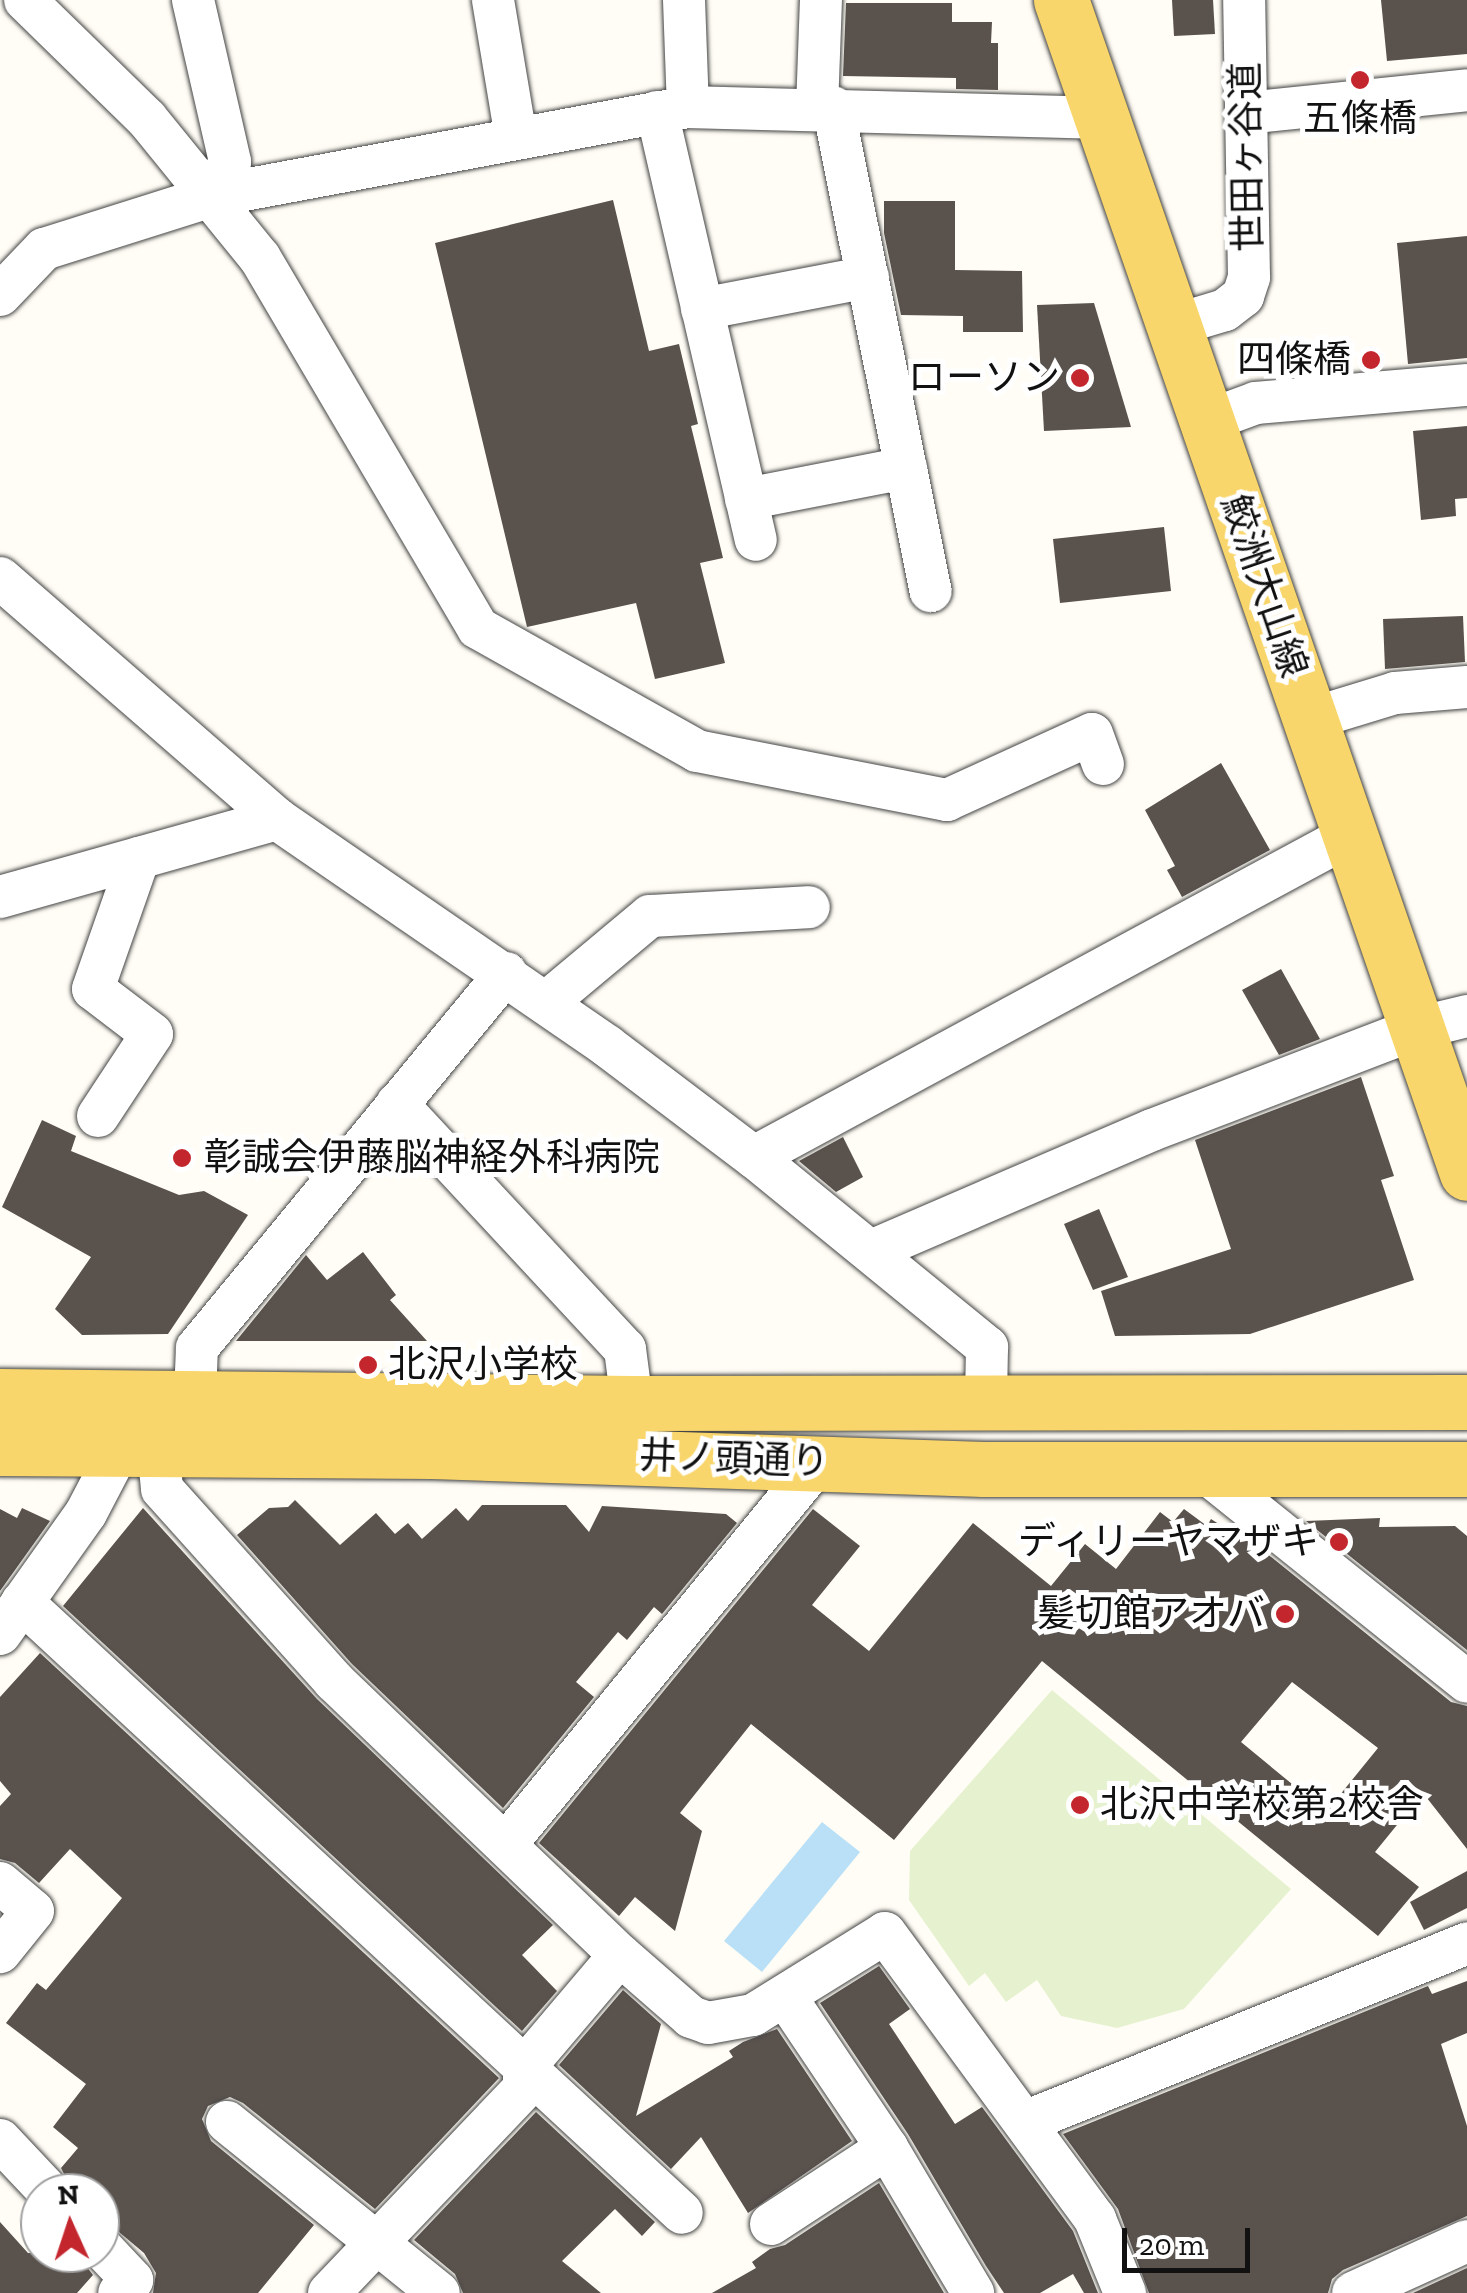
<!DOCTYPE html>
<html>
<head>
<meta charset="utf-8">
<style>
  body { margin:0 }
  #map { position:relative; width:1467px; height:2293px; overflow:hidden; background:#fffdf5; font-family:"Zilla Slab","Noto Sans JP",serif }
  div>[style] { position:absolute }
  .pitch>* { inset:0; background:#e6f2cf }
  .water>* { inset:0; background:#b9e0f7 }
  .building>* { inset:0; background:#5a524d }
  .roads { filter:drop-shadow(0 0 2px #444) drop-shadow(0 0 2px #444) }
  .minor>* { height:42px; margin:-21px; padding:0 21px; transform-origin:21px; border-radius:21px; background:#fff }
  .major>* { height:55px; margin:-27.5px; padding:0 27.5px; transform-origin:27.5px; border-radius:27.5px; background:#f9d66b }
  .dots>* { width:28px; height:28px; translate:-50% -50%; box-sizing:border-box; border:5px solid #fff; border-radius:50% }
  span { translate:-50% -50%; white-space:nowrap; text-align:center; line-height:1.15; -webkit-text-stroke:10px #fff; paint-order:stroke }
  .poi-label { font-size:38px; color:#111 }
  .right { translate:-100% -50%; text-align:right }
  .left { translate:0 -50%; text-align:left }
  .street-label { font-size:38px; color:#111 }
  .north { position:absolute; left:20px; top:2173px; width:100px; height:100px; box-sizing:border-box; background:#fff; border:2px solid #a0a0a0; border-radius:50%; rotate:357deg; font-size:28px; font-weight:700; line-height:40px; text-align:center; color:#111 }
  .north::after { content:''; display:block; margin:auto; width:35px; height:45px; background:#c4262e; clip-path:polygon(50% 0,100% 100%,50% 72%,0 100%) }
  .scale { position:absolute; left:1122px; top:2228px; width:128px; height:45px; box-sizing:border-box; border:5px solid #111; border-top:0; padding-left:12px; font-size:30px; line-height:35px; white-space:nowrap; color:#111; -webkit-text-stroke:8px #fff; paint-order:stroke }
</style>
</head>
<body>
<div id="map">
  <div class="pitch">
    <i style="clip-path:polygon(1052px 1690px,1291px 1889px,1184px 2009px,1117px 2028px,1061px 2016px,1037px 1980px,1006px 2002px,985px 1973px,969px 1986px,909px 1900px,910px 1851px)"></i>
  </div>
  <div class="water">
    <i style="clip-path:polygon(822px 1822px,860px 1852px,762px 1972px,724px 1941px)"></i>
  </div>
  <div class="building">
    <i style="clip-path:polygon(1172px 0,1213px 0,1215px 34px,1174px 36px)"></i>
    <i style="clip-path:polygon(1381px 0,1467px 0,1467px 54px,1387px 61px)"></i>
    <i style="clip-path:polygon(846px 3px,952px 3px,952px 22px,992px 22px,991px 43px,998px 43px,998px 90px,956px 89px,956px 78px,843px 76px)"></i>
    <i style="clip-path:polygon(613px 200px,649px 351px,679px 344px,698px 424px,691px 426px,723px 558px,700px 563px,725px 663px,655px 679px,636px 603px,527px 627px,435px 243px)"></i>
    <i style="clip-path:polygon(884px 201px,955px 201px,955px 270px,1022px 271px,1023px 332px,963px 332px,963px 316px,901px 315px,884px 233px)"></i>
    <i style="clip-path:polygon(1467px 236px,1467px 358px,1408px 364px,1397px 243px)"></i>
    <i style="clip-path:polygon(1094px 303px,1131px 427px,1044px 431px,1037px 305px)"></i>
    <i style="clip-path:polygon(1467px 426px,1467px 498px,1455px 499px,1456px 516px,1421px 520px,1413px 431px)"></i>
    <i style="clip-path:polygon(1164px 527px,1171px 591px,1060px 603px,1053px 539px)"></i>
    <i style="clip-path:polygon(1463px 616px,1465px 662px,1385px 669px,1383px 619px)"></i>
    <i style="clip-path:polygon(1221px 763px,1270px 850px,1182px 897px,1167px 870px,1175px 866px,1145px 810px)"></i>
    <i style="clip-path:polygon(1281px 969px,1320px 1039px,1279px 1055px,1242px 990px)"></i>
    <i style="clip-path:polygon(1361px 1077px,1394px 1176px,1381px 1180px,1414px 1280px,1250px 1334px,1115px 1336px,1101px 1291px,1231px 1249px,1195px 1140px)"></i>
    <i style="clip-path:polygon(42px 1120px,76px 1136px,71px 1151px,179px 1195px,204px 1191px,248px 1215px,168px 1334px,82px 1335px,55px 1309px,91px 1257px,2px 1207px)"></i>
    <i style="clip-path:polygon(843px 1137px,863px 1177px,836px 1192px,799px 1161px)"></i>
    <i style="clip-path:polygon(1099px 1209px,1128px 1277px,1093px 1290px,1064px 1224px)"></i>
    <i style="clip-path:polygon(363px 1252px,396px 1295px,390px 1300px,427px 1341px,236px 1341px,306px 1255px,327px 1280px)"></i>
    <i style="clip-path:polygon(295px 1500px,340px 1545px,376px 1513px,395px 1534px,408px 1523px,422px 1539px,456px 1508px,468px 1521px,482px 1505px,566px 1505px,589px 1532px,602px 1506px,726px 1514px,737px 1523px,662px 1614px,654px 1607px,627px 1640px,618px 1632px,576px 1682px,594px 1697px,503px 1808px,352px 1664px,237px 1535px,269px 1508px,288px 1507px)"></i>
    <i style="clip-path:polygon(22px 1508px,50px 1521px,0 1591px,0 1509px,17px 1518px)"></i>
    <i style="clip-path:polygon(143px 1508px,317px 1699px,553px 1925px,522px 1955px,557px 1991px,522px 2031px,63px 1606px)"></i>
    <i style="clip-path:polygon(evenodd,813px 1509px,860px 1546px,812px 1605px,869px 1651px,973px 1523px,1051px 1586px,1085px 1544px,1116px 1569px,1160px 1512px,1173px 1522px,1184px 1509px,1207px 1526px,1211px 1519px,1225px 1528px,1234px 1527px,1451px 1702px,1467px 1706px,1467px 1849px,1423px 1793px,1375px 1852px,1419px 1887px,1378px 1936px,1042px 1661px,894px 1840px,751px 1724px,680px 1813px,702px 1831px,675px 1931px,635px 1897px,619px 1916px,539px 1843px,813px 1509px,1292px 1682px,1378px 1748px,1326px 1812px,1241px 1742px,1292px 1682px)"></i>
    <i style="clip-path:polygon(1380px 1518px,1379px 1527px,1455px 1526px,1467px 1536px,1467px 1650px,1306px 1521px)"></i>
    <i style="clip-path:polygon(40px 1653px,499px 2078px,375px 2209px,243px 2103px,230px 2097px,208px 2106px,202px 2119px,211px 2141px,314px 2225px,258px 2293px,153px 2293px,156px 2273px,144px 2253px,100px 2216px,100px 2193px,74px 2193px,61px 2168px,78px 2148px,53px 2127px,86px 2084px,6px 2023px,37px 1983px,46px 1990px,122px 1898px,70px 1849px,39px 1883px,15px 1863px,0 1859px,0 1806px,11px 1794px,0 1781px,0 1697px)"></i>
    <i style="clip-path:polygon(1467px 1871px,1467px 1908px,1424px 1930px,1410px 1902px)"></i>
    <i style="clip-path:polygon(879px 1966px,910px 2009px,889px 2024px,955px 2124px,982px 2107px,1073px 2231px,1098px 2293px,1084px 2293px,1073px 2274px,1040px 2293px,1004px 2293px,986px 2266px,908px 2134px,820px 2003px)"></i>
    <i style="clip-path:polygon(1467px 1981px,1467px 2033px,1441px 2044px,1467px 2126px,1467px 2216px,1343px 2270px,1332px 2279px,1328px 2293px,1149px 2293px,1118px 2209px,1063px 2134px,1428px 1986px,1432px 1994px)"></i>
    <i style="clip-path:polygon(623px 1990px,661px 2024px,636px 2116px,733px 2057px,729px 2051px,743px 2042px,777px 2029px,852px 2141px,748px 2213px,701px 2137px,671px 2169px,559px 2065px)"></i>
    <i style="clip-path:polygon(536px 2112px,655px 2222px,642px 2236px,615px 2209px,562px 2261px,601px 2293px,463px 2293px,455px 2274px,414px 2240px)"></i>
    <i style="clip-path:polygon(879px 2183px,944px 2293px,712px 2293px,756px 2268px,752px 2262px,770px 2249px,785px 2245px)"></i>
    <i style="clip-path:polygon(0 2222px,28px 2253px,76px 2253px,93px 2275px,77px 2293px,0 2293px)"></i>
    <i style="clip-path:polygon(1467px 2268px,1467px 2293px,1413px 2293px)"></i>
  </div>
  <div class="roads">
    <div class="minor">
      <i style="left:25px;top:0;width:170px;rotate:44.3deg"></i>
      <i style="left:147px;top:119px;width:179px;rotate:50.9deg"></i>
      <i style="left:260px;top:258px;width:429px;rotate:59.5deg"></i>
      <i style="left:478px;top:628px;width:251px;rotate:29.3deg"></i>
      <i style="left:697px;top:751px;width:255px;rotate:11.1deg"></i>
      <i style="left:947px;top:800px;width:159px;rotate:-24.5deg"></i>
      <i style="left:1092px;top:734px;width:32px;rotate:70deg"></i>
      <i style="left:193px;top:0;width:166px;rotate:77.1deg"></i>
      <i style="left:230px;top:162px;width:38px;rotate:118deg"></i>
      <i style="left:493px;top:0;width:139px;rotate:80.5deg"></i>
      <i style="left:684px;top:0;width:107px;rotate:87.9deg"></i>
      <i style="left:833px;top:107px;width:494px;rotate:78.6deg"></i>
      <i style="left:817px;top:108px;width:108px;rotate:-87.9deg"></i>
      <i style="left:657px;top:112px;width:439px;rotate:77deg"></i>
      <i style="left:1246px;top:113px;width:222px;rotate:-5.9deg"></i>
      <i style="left:0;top:295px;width:64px;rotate:-46.3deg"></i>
      <i style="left:44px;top:249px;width:176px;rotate:-17.5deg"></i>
      <i style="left:212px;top:196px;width:484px;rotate:-10.6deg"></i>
      <i style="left:688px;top:107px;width:415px;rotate:1.5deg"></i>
      <i style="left:702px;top:309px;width:169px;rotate:-10.9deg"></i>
      <i style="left:1172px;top:326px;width:55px;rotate:-16.8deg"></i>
      <i style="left:1225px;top:310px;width:23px;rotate:-38deg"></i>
      <i style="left:1243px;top:296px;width:20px;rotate:-72deg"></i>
      <i style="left:1249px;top:277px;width:277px;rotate:-91deg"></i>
      <i style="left:1207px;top:421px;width:52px;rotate:-20.2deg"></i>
      <i style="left:1256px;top:403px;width:212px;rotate:-4.9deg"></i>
      <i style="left:746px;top:499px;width:163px;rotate:-11deg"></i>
      <i style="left:0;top:578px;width:367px;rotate:41deg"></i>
      <i style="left:277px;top:819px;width:401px;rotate:34.5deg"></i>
      <i style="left:607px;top:1046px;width:184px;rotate:37.1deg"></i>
      <i style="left:754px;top:1157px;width:301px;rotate:39.2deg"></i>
      <i style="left:987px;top:1347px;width:53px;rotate:91.1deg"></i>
      <i style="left:1310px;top:719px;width:89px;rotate:-17deg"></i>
      <i style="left:1395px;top:693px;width:72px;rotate:-4.8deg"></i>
      <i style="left:0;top:897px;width:288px;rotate:-15.7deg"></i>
      <i style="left:547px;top:1002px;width:134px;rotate:-39.9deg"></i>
      <i style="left:650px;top:916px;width:159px;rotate:-3.2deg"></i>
      <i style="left:397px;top:1104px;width:335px;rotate:47.1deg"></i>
      <i style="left:625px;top:1349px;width:54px;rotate:82.6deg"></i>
      <i style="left:98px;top:1116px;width:98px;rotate:-56.6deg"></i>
      <i style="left:152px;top:1034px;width:74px;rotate:-142.7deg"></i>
      <i style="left:93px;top:989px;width:139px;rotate:-70.7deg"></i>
      <i style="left:754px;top:1157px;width:677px;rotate:-28.38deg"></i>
      <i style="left:871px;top:1251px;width:306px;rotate:-23.3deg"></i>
      <i style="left:1152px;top:1130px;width:285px;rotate:-21deg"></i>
      <i style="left:1418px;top:1028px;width:50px;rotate:-13.8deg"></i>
      <i style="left:195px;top:1395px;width:47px;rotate:-87.6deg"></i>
      <i style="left:197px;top:1348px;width:486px;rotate:-50.5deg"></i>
      <i style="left:158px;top:1450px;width:39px;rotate:84deg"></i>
      <i style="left:162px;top:1489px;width:258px;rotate:48.1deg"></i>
      <i style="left:334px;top:1681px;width:396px;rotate:43.8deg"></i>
      <i style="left:620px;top:1955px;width:94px;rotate:41.1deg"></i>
      <i style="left:691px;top:2017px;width:18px;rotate:19deg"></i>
      <i style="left:708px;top:2023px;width:46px;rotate:-10.1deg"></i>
      <i style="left:753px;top:2015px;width:155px;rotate:-31.8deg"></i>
      <i style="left:885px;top:1933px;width:355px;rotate:53.7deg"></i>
      <i style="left:1095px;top:2219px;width:80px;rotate:67.9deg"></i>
      <i style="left:1204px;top:1471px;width:337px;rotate:38.7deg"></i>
      <i style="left:22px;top:1602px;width:899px;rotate:42.79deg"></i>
      <i style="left:0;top:1634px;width:148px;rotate:-54.6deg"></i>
      <i style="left:86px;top:1513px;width:71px;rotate:-62.4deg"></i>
      <i style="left:506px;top:1844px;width:495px;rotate:-50.7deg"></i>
      <i style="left:0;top:1883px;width:43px;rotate:40.3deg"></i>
      <i style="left:33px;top:1911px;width:53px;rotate:128.8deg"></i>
      <i style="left:785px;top:1996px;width:183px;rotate:56.1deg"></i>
      <i style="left:887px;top:2148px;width:169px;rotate:59.3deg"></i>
      <i style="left:227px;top:2122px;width:272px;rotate:38.9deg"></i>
      <i style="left:1025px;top:2122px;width:477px;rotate:-22deg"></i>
      <i style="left:0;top:2140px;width:73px;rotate:46.7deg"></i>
      <i style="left:771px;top:2224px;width:139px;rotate:-33.2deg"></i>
      <i style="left:100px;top:2246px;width:47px;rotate:46.7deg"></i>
      <i style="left:132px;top:2280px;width:18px;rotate:135deg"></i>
      <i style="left:329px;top:2293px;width:283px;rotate:-46.4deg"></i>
      <i style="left:524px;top:2088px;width:20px;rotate:-90deg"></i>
      <i style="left:524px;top:2068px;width:148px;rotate:-49.7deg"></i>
      <i style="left:1353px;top:2293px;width:125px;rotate:-24.5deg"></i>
    </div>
    <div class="major">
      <i style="left:1061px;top:0;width:1241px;rotate:70.91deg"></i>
      <i style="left:0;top:1396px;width:632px;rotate:0.63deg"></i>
      <i style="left:632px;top:1403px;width:835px;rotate:-0.07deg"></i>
      <i style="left:0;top:1448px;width:432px;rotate:0.4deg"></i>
      <i style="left:432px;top:1451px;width:552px;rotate:1.87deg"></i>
      <i style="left:984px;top:1469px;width:483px"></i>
    </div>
  </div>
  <div class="dots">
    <i style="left:1360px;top:80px;background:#c4262e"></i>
    <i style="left:1371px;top:360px;background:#c4262e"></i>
    <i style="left:1080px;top:378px;background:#c4262e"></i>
    <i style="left:182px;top:1158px;background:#c4262e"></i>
    <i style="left:368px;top:1365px;background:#c4262e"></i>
    <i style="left:1339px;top:1542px;background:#c4262e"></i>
    <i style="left:1285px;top:1614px;background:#c4262e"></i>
    <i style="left:1080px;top:1805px;background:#c4262e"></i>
  </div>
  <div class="poi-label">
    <span style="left:1360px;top:119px">五條橋</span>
    <span class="right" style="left:1351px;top:360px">四條橋</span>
    <span class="right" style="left:1060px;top:378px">ローソン</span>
    <span class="left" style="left:204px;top:1158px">彰誠会伊藤脳神経外科病院</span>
    <span class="left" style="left:388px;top:1365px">北沢小学校</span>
    <span class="right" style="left:1319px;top:1542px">ディリーヤマザキ</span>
    <span class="right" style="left:1265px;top:1614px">髪切館アオバ</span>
    <span class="left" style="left:1100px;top:1805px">北沢中学校第2校舎</span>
  </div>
  <div class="street-label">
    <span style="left:1247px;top:157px;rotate:-91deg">世田ヶ谷道</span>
    <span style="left:1264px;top:586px;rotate:71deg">鮫洲大山線</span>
    <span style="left:734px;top:1459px;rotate:2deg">井ノ頭通り</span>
  </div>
  <div class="north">N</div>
  <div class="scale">20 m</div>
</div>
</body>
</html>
